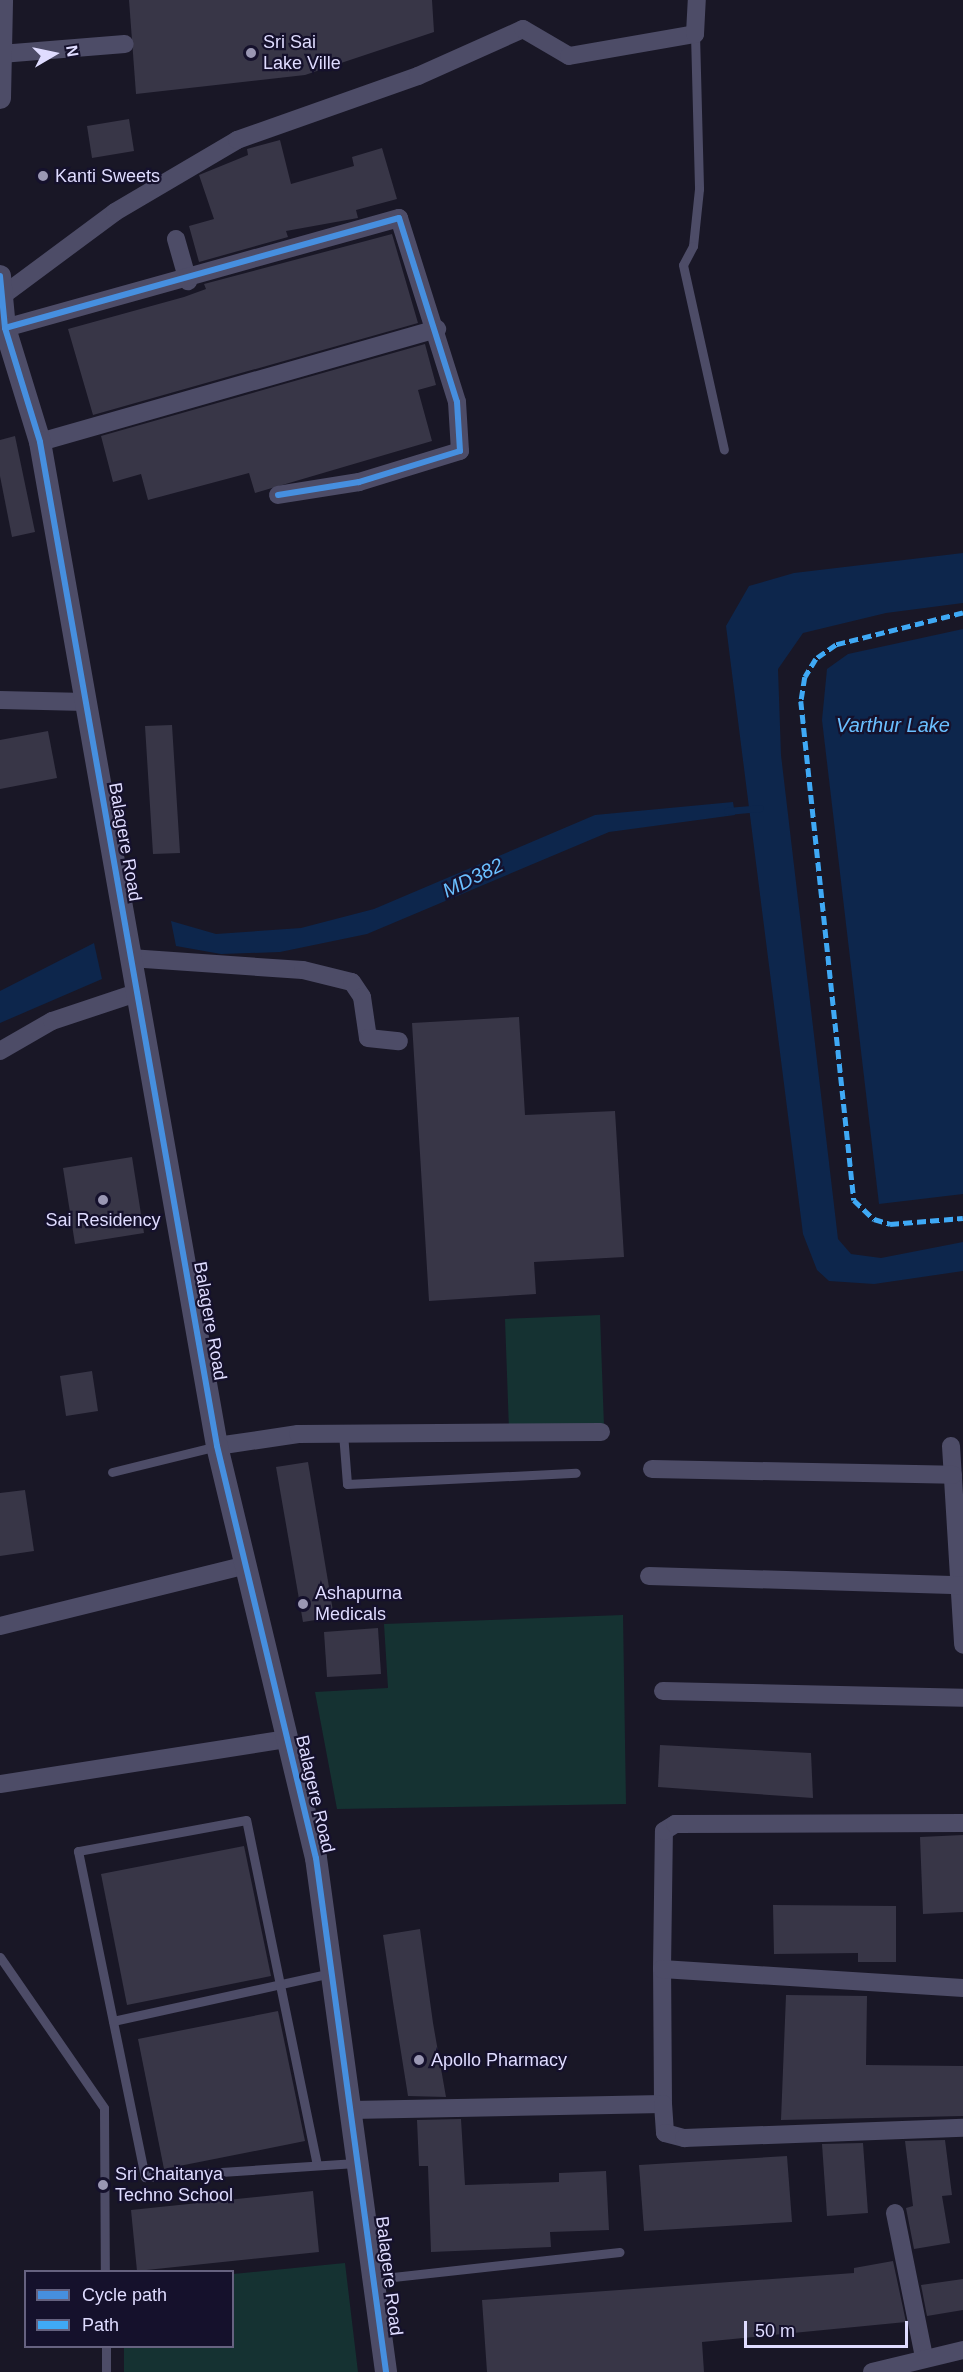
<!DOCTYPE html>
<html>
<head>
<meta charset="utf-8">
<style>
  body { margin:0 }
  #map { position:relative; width:963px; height:2372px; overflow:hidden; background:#191726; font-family:Arial,sans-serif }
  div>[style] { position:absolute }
  .green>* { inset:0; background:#153232 }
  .water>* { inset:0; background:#0d264c }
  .stream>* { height:7px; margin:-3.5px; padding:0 3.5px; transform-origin:3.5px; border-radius:3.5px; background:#0d264c }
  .building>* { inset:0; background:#383647 }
  .service>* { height:9px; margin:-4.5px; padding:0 4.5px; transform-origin:4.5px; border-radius:4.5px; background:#4d4c67 }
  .minor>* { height:18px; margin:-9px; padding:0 9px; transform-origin:9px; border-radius:9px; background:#4d4c67 }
  .tertiary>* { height:22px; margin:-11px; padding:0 11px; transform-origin:11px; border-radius:11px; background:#4d4c67 }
  .quiet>* { height:4.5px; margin-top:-2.25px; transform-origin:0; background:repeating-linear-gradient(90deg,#3fa9f5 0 9px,transparent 0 13.5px) }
  .cycleway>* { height:6px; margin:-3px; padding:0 3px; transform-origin:3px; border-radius:3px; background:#468fdf }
  .dots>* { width:16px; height:16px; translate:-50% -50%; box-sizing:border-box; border:3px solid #15112c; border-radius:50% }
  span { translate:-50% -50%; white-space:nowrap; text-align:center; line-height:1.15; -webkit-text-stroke:4.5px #15112c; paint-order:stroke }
  .poi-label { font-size:18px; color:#dfdcff }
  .left { translate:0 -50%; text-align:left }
  .street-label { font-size:18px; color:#dfdcff }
  .water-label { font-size:20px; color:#6abfff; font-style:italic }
  .legend { position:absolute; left:24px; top:2270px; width:210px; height:78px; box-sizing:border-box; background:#15112c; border:2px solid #666280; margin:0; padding:8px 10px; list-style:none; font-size:18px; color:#dfdcff }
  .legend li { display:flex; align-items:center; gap:12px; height:30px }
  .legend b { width:30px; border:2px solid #666280 }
  .north { position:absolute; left:24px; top:24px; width:60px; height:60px; -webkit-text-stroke:4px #15112c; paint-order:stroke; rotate:81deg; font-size:16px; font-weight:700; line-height:24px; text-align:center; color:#dfdcff }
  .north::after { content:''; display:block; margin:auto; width:21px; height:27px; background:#dfdcff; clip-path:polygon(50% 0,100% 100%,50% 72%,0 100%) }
  .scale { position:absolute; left:744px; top:2321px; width:164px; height:27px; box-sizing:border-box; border:3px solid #dfdcff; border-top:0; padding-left:8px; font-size:18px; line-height:21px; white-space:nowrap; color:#dfdcff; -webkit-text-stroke:4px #15112c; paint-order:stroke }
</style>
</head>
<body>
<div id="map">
  <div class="green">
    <i style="clip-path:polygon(600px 1315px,604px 1427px,509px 1430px,505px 1319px)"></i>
    <i style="clip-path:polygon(623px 1615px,626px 1804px,337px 1809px,315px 1692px,388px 1688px,384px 1624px)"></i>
    <i style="clip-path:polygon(345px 2263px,358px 2372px,124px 2372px,124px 2347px,232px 2346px,233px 2274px)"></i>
  </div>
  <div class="water">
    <i style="clip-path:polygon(963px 553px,963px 603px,886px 613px,803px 633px,778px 669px,781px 755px,838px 1239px,851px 1254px,881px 1258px,963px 1242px,963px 1271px,874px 1284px,829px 1281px,817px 1270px,803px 1234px,726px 626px,749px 586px,794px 573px)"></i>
    <i style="clip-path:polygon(963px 629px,963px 1194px,879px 1204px,822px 720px,827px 669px,848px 654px)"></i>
    <i style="clip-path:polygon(733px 802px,735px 815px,609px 832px,367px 934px,280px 952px,221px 954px,176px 946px,171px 921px,216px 934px,301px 928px,374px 909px,595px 815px)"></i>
    <i style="clip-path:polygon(94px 943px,102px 979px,0 1023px,0 991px)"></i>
  </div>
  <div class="stream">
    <i style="left:727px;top:811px;width:33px;rotate:-5deg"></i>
  </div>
  <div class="building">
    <i style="clip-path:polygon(129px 0,432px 0,434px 32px,305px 75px,136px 94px)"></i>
    <i style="clip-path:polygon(129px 119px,134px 151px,92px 158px,87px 126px)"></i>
    <i style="clip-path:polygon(280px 140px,291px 184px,354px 166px,352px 157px,382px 148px,397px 199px,356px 210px,358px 218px,286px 231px,288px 237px,199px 262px,189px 226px,214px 219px,199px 175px,248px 155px,247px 149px)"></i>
    <i style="clip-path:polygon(392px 234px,418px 323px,93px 415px,68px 329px,184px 297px,206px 289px,204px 284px)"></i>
    <i style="clip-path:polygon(425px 344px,436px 385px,418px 390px,432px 441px,255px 493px,249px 473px,148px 500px,141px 474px,113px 482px,101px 436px)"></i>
    <i style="clip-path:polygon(15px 436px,35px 532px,12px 537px,0 476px,0 440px)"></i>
    <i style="clip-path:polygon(172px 725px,180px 853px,153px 854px,145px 726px)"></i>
    <i style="clip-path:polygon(48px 731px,57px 778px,0 789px,0 740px)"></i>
    <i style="clip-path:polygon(519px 1017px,525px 1115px,615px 1111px,624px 1257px,534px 1262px,536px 1294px,429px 1301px,412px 1023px)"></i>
    <i style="clip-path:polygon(132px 1157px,144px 1233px,75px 1244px,63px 1168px)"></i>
    <i style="clip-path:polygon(92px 1371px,98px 1411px,66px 1416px,60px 1376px)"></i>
    <i style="clip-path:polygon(308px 1462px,334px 1617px,303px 1622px,276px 1467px)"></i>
    <i style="clip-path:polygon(25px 1490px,34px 1551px,0 1556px,0 1493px)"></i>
    <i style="clip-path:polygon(378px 1628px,381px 1674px,327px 1677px,324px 1632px)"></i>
    <i style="clip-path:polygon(660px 1745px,811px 1753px,813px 1798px,658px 1787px)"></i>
    <i style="clip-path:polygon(963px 1835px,963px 1912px,923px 1914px,920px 1837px)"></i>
    <i style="clip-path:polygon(244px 1846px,271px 1976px,127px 2005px,101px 1874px)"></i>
    <i style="clip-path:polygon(773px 1905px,896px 1906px,896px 1962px,858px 1962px,858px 1953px,774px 1954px)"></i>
    <i style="clip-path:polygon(420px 1929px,433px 2023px,446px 2097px,408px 2096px,393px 2002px,383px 1935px)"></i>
    <i style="clip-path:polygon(786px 1995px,867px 1996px,866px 2065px,963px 2066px,963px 2116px,781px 2120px)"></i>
    <i style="clip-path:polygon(278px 2011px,305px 2141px,164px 2169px,138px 2039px)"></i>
    <i style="clip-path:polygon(461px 2119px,465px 2185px,559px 2182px,559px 2173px,606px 2171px,609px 2230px,550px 2232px,551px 2247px,431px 2252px,428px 2166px,419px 2166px,417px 2120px)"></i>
    <i style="clip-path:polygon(945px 2140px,952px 2195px,942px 2196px,950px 2243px,914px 2249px,906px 2208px,913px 2206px,905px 2141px)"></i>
    <i style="clip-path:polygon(863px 2143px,868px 2213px,827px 2216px,822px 2144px)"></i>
    <i style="clip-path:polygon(787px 2156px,792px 2222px,644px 2231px,639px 2165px)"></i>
    <i style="clip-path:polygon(313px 2191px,319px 2252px,137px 2271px,131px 2210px)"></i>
    <i style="clip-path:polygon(893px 2261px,906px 2322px,702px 2342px,704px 2372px,487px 2372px,482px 2300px,854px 2273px,854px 2268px)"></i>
    <i style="clip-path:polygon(963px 2279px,963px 2310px,927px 2316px,921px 2285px)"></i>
  </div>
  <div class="service">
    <i style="left:695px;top:34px;width:155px;rotate:88.5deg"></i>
    <i style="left:699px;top:189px;width:57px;rotate:96deg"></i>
    <i style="left:693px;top:246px;width:21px;rotate:118deg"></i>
    <i style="left:683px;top:265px;width:189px;rotate:77.5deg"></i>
    <i style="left:343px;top:1433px;width:51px;rotate:85.5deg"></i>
    <i style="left:347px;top:1484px;width:229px;rotate:-2.8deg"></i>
    <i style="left:112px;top:1472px;width:108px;rotate:-13.9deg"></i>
    <i style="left:0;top:1957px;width:183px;rotate:55.4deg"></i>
    <i style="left:104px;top:2108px;width:164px;rotate:89.7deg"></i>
    <i style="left:113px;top:2021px;width:224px;rotate:-12.4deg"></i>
    <i style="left:317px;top:2165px;width:352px;rotate:-101.6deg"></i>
    <i style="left:246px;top:1820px;width:171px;rotate:169.5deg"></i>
    <i style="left:78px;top:1851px;width:333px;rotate:78.4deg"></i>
    <i style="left:145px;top:2177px;width:211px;rotate:-3.8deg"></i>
    <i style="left:375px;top:2279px;width:246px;rotate:-6.3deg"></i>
    <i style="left:106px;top:2346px;width:26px;rotate:90deg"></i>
  </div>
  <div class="minor">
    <i style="left:1px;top:54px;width:124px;rotate:-4.6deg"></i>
    <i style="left:176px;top:239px;width:44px;rotate:74.1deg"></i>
    <i style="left:2px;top:296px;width:141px;rotate:-36.6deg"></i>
    <i style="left:115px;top:212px;width:142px;rotate:-30.5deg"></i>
    <i style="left:237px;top:140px;width:192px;rotate:-19.5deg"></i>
    <i style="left:418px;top:76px;width:115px;rotate:-24.1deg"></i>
    <i style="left:523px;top:29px;width:53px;rotate:30.4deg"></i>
    <i style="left:569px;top:56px;width:128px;rotate:-9.9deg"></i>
    <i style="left:695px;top:34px;width:34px;rotate:-87deg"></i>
    <i style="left:5px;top:328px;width:409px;rotate:-15.6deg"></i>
    <i style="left:399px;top:218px;width:193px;rotate:72.5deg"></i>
    <i style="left:457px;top:402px;width:49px;rotate:86.5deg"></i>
    <i style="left:460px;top:451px;width:106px;rotate:162.9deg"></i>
    <i style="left:359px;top:482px;width:82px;rotate:170.9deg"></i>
    <i style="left:40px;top:442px;width:413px;rotate:-15.9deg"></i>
    <i style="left:0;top:700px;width:86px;rotate:1.3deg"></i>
    <i style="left:130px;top:958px;width:173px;rotate:4deg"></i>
    <i style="left:303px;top:970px;width:50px;rotate:13.8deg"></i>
    <i style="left:352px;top:982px;width:18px;rotate:56deg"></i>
    <i style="left:362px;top:997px;width:41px;rotate:81.7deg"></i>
    <i style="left:368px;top:1038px;width:31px;rotate:6deg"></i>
    <i style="left:0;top:1051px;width:60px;rotate:-30deg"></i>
    <i style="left:52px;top:1021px;width:89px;rotate:-18.4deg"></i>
    <i style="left:217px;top:1446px;width:82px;rotate:-8.4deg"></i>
    <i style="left:298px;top:1434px;width:303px;rotate:-0.4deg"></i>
    <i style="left:951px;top:1446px;width:199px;rotate:86.5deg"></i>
    <i style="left:652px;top:1469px;width:301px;rotate:1.1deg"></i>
    <i style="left:649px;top:1576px;width:311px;rotate:1.7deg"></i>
    <i style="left:0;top:1626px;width:250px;rotate:-13.9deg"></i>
    <i style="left:663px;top:1691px;width:300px;rotate:1.3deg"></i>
    <i style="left:0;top:1784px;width:291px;rotate:-8.9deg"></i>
    <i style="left:662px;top:1969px;width:138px;rotate:-89.2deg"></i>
    <i style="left:664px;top:1831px;width:13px;rotate:-32deg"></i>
    <i style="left:675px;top:1824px;width:288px;rotate:-0.2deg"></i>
    <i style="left:663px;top:2104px;width:135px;rotate:-90.4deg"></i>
    <i style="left:662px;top:1969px;width:302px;rotate:3.6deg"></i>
    <i style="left:351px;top:2110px;width:312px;rotate:-1.1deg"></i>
    <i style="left:663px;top:2104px;width:29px;rotate:86deg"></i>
    <i style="left:665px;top:2133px;width:20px;rotate:15deg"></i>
    <i style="left:684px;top:2138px;width:279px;rotate:-2.1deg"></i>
    <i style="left:895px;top:2213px;width:147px;rotate:78.6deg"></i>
    <i style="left:872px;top:2372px;width:94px;rotate:-13.6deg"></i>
  </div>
  <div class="tertiary">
    <i style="left:0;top:98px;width:98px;rotate:-88.8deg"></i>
    <i style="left:0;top:276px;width:52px;rotate:84.5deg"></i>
    <i style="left:5px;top:328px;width:119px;rotate:72.9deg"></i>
    <i style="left:40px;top:442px;width:1019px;rotate:80deg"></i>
    <i style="left:217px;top:1446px;width:424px;rotate:76.5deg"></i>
    <i style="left:316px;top:1858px;width:519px;rotate:82.24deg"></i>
  </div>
  <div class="quiet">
    <i style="left:963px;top:613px;width:131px;rotate:165.9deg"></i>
    <i style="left:836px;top:645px;width:24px;rotate:145deg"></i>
    <i style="left:816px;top:659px;width:21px;rotate:121deg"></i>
    <i style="left:805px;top:677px;width:24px;rotate:99deg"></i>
    <i style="left:801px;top:701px;width:502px;rotate:83.94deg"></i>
    <i style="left:854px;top:1200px;width:28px;rotate:44deg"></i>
    <i style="left:874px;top:1219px;width:17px;rotate:17deg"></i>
    <i style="left:890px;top:1224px;width:73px;rotate:-4.7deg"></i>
  </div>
  <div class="cycleway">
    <i style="left:0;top:276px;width:52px;rotate:84.5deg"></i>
    <i style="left:5px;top:328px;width:119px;rotate:72.9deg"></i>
    <i style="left:40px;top:442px;width:1019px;rotate:80deg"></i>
    <i style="left:217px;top:1446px;width:424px;rotate:76.5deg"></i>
    <i style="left:316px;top:1858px;width:519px;rotate:82.24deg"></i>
    <i style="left:5px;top:328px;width:409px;rotate:-15.6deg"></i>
    <i style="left:399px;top:218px;width:193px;rotate:72.5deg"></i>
    <i style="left:457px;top:402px;width:49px;rotate:86.5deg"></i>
    <i style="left:460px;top:451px;width:106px;rotate:162.9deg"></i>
    <i style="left:359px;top:482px;width:82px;rotate:170.9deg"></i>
  </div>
  <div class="dots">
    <i style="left:251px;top:53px;background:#9a97b3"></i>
    <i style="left:43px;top:176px;background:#9a97b3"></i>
    <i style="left:103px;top:1200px;background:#9a97b3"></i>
    <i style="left:303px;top:1604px;background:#9a97b3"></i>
    <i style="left:419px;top:2060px;background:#9a97b3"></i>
    <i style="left:103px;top:2185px;background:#9a97b3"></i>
  </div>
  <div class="poi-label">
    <span class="left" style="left:263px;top:53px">Sri Sai<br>Lake Ville</span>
    <span class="left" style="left:55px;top:176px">Kanti Sweets</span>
    <span style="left:103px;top:1220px">Sai Residency</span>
    <span class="left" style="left:315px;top:1604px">Ashapurna<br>Medicals</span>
    <span class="left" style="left:431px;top:2060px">Apollo Pharmacy</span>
    <span class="left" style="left:115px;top:2185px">Sri Chaitanya<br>Techno School</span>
  </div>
  <div class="street-label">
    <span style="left:125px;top:842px;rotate:80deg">Balagere Road</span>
    <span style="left:210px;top:1321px;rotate:80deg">Balagere Road</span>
    <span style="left:315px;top:1794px;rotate:77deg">Balagere Road</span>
    <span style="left:389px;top:2276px;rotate:83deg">Balagere Road</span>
  </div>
  <div class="water-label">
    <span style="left:893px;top:725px">Varthur Lake</span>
    <span style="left:473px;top:878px;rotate:-26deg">MD382</span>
  </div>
  <ul class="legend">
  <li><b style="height:8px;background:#468fdf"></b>Cycle path</li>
  <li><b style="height:8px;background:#3fa9f5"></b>Path</li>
  </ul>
  <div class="north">N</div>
  <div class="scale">50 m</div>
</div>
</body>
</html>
